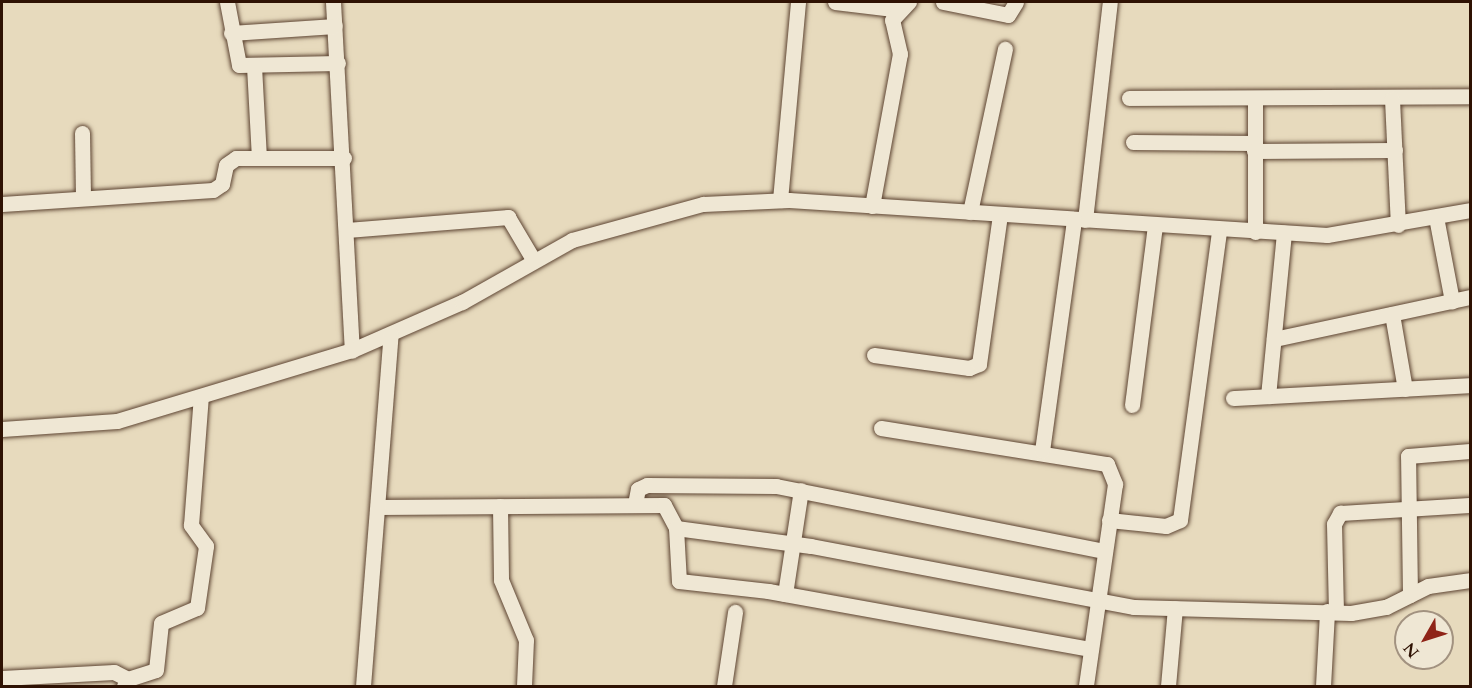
<!DOCTYPE html>
<html>
<head>
<meta charset="utf-8">
<style>
  body { margin:0 }
  #map { position:relative; width:1472px; height:688px; overflow:hidden; background:#e7dabd; font-family:Cardo,serif }
  div>[style] { position:absolute }
  .roads { filter:drop-shadow(0 0 2px #5d4432) drop-shadow(0 0 2px #5d4432) }
  .minor>* { height:15px; margin:-7.5px; padding:0 7.5px; transform-origin:7.5px; border-radius:7.5px; background:#efe7d4 }
  span { translate:-50% -50%; white-space:nowrap; text-align:center; line-height:1.15; -webkit-text-stroke:6px #efe7d4; paint-order:stroke }
  .frame { position:absolute; inset:0; border:3px solid #2f1203; pointer-events:none }
  .north { position:absolute; left:1394px; top:610px; width:60px; height:60px; box-sizing:border-box; background:#efe7d4; border:2px solid #a29280; border-radius:50%; rotate:231deg; font-size:16px; font-weight:700; line-height:24px; text-align:center; color:#2f1203 }
  .north::after { content:''; display:block; margin:auto; width:21px; height:27px; background:#8f2418; clip-path:polygon(50% 0,100% 100%,50% 72%,0 100%) }
</style>
</head>
<body>
<div id="map">
  <div class="roads">
    <div class="minor">
      <i style="left:227px;top:2px;width:64px;rotate:79.2deg"></i>
      <i style="left:239px;top:65px;width:99px;rotate:-1.2deg"></i>
      <i style="left:333px;top:2px;width:349px;rotate:86.9deg"></i>
      <i style="left:835px;top:2px;width:65px;rotate:7deg"></i>
      <i style="left:943px;top:2px;width:66px;rotate:11.3deg"></i>
      <i style="left:1008px;top:15px;width:15px;rotate:-58deg"></i>
      <i style="left:231px;top:33px;width:104px;rotate:-3.9deg"></i>
      <i style="left:254px;top:66px;width:91px;rotate:86.9deg"></i>
      <i style="left:1129px;top:98px;width:341px;rotate:-0.3deg"></i>
      <i style="left:1255px;top:99px;width:133px;rotate:90deg"></i>
      <i style="left:1392px;top:99px;width:126px;rotate:87.3deg"></i>
      <i style="left:82px;top:133px;width:64px;rotate:89.1deg"></i>
      <i style="left:1133px;top:142px;width:121px;rotate:0.5deg"></i>
      <i style="left:1254px;top:151px;width:141px;rotate:-0.4deg"></i>
      <i style="left:780px;top:200px;width:199px;rotate:-84.8deg"></i>
      <i style="left:2px;top:204px;width:211px;rotate:-3.8deg"></i>
      <i style="left:213px;top:190px;width:11px;rotate:-34deg"></i>
      <i style="left:222px;top:184px;width:19px;rotate:-78deg"></i>
      <i style="left:226px;top:165px;width:12px;rotate:-35deg"></i>
      <i style="left:236px;top:158px;width:108px"></i>
      <i style="left:872px;top:206px;width:155px;rotate:-79.6deg"></i>
      <i style="left:900px;top:54px;width:35px;rotate:-103deg"></i>
      <i style="left:892px;top:20px;width:25px;rotate:-47deg"></i>
      <i style="left:970px;top:212px;width:167px;rotate:-77.9deg"></i>
      <i style="left:1436px;top:217px;width:86px;rotate:79.2deg"></i>
      <i style="left:1085px;top:220px;width:219px;rotate:-83.5deg"></i>
      <i style="left:347px;top:230px;width:162px;rotate:-4.6deg"></i>
      <i style="left:508px;top:217px;width:51px;rotate:59.4deg"></i>
      <i style="left:1392px;top:314px;width:76px;rotate:80.2deg"></i>
      <i style="left:1274px;top:339px;width:200px;rotate:-12.1deg"></i>
      <i style="left:874px;top:355px;width:96px;rotate:7.8deg"></i>
      <i style="left:969px;top:368px;width:11px;rotate:-22deg"></i>
      <i style="left:979px;top:364px;width:150px;rotate:-82deg"></i>
      <i style="left:1268px;top:396px;width:164px;rotate:-84.4deg"></i>
      <i style="left:1233px;top:398px;width:237px;rotate:-3.1deg"></i>
      <i style="left:1132px;top:405px;width:181px;rotate:-82.7deg"></i>
      <i style="left:881px;top:428px;width:229px;rotate:9.1deg"></i>
      <i style="left:1107px;top:464px;width:22px;rotate:68deg"></i>
      <i style="left:1115px;top:484px;width:204px;rotate:98.2deg"></i>
      <i style="left:2px;top:429px;width:115px;rotate:-4deg"></i>
      <i style="left:117px;top:421px;width:245px;rotate:-16.8deg"></i>
      <i style="left:352px;top:350px;width:120px;rotate:-23.6deg"></i>
      <i style="left:462px;top:302px;width:126px;rotate:-29.4deg"></i>
      <i style="left:572px;top:240px;width:136px;rotate:-15.4deg"></i>
      <i style="left:703px;top:204px;width:86px;rotate:-2.7deg"></i>
      <i style="left:789px;top:200px;width:539px;rotate:3.72deg"></i>
      <i style="left:1327px;top:235px;width:145px;rotate:-9.9deg"></i>
      <i style="left:1042px;top:451px;width:233px;rotate:-82.1deg"></i>
      <i style="left:635px;top:504px;width:15px;rotate:-79deg"></i>
      <i style="left:638px;top:489px;width:10px;rotate:-24deg"></i>
      <i style="left:647px;top:485px;width:129px;rotate:0.4deg"></i>
      <i style="left:776px;top:486px;width:335px;rotate:11.2deg"></i>
      <i style="left:500px;top:506px;width:74px;rotate:89.2deg"></i>
      <i style="left:501px;top:580px;width:65px;rotate:67.4deg"></i>
      <i style="left:526px;top:640px;width:46px;rotate:92.5deg"></i>
      <i style="left:378px;top:507px;width:286px;rotate:-0.4deg"></i>
      <i style="left:664px;top:505px;width:26px;rotate:62deg"></i>
      <i style="left:676px;top:528px;width:53px;rotate:86.8deg"></i>
      <i style="left:679px;top:581px;width:90px;rotate:6.4deg"></i>
      <i style="left:768px;top:591px;width:328px;rotate:10.2deg"></i>
      <i style="left:1109px;top:520px;width:57px;rotate:6deg"></i>
      <i style="left:1166px;top:526px;width:15px;rotate:-23deg"></i>
      <i style="left:1180px;top:520px;width:293px;rotate:-82.3deg"></i>
      <i style="left:676px;top:528px;width:136px;rotate:7.6deg"></i>
      <i style="left:811px;top:546px;width:329px;rotate:10.7deg"></i>
      <i style="left:1134px;top:607px;width:217px;rotate:1.6deg"></i>
      <i style="left:1351px;top:613px;width:36px;rotate:-10deg"></i>
      <i style="left:1386px;top:607px;width:47px;rotate:-26.6deg"></i>
      <i style="left:1428px;top:586px;width:42px;rotate:-8.1deg"></i>
      <i style="left:785px;top:594px;width:105px;rotate:-81.3deg"></i>
      <i style="left:1410px;top:595px;width:139px;rotate:-90.8deg"></i>
      <i style="left:1408px;top:456px;width:62px;rotate:-4.6deg"></i>
      <i style="left:1336px;top:612px;width:88px;rotate:-91.3deg"></i>
      <i style="left:1334px;top:524px;width:13px;rotate:-61deg"></i>
      <i style="left:1340px;top:513px;width:130px;rotate:-3.5deg"></i>
      <i style="left:2px;top:678px;width:112px;rotate:-3.1deg"></i>
      <i style="left:114px;top:672px;width:16px;rotate:27deg"></i>
      <i style="left:124px;top:686px;width:8px;rotate:-60deg"></i>
      <i style="left:128px;top:679px;width:29px;rotate:-18deg"></i>
      <i style="left:156px;top:670px;width:47px;rotate:-83.9deg"></i>
      <i style="left:161px;top:623px;width:39px;rotate:-23deg"></i>
      <i style="left:197px;top:608px;width:63px;rotate:-81.7deg"></i>
      <i style="left:206px;top:546px;width:26px;rotate:-126deg"></i>
      <i style="left:191px;top:525px;width:129px;rotate:-85.6deg"></i>
      <i style="left:363px;top:686px;width:353px;rotate:-85.5deg"></i>
      <i style="left:724px;top:686px;width:75px;rotate:-81.5deg"></i>
      <i style="left:1168px;top:686px;width:78px;rotate:-84.9deg"></i>
      <i style="left:1323px;top:686px;width:75px;rotate:-86.9deg"></i>
    </div>
  </div>
  <div class="frame"></div>
  <div class="north">N</div>
</div>
</body>
</html>
